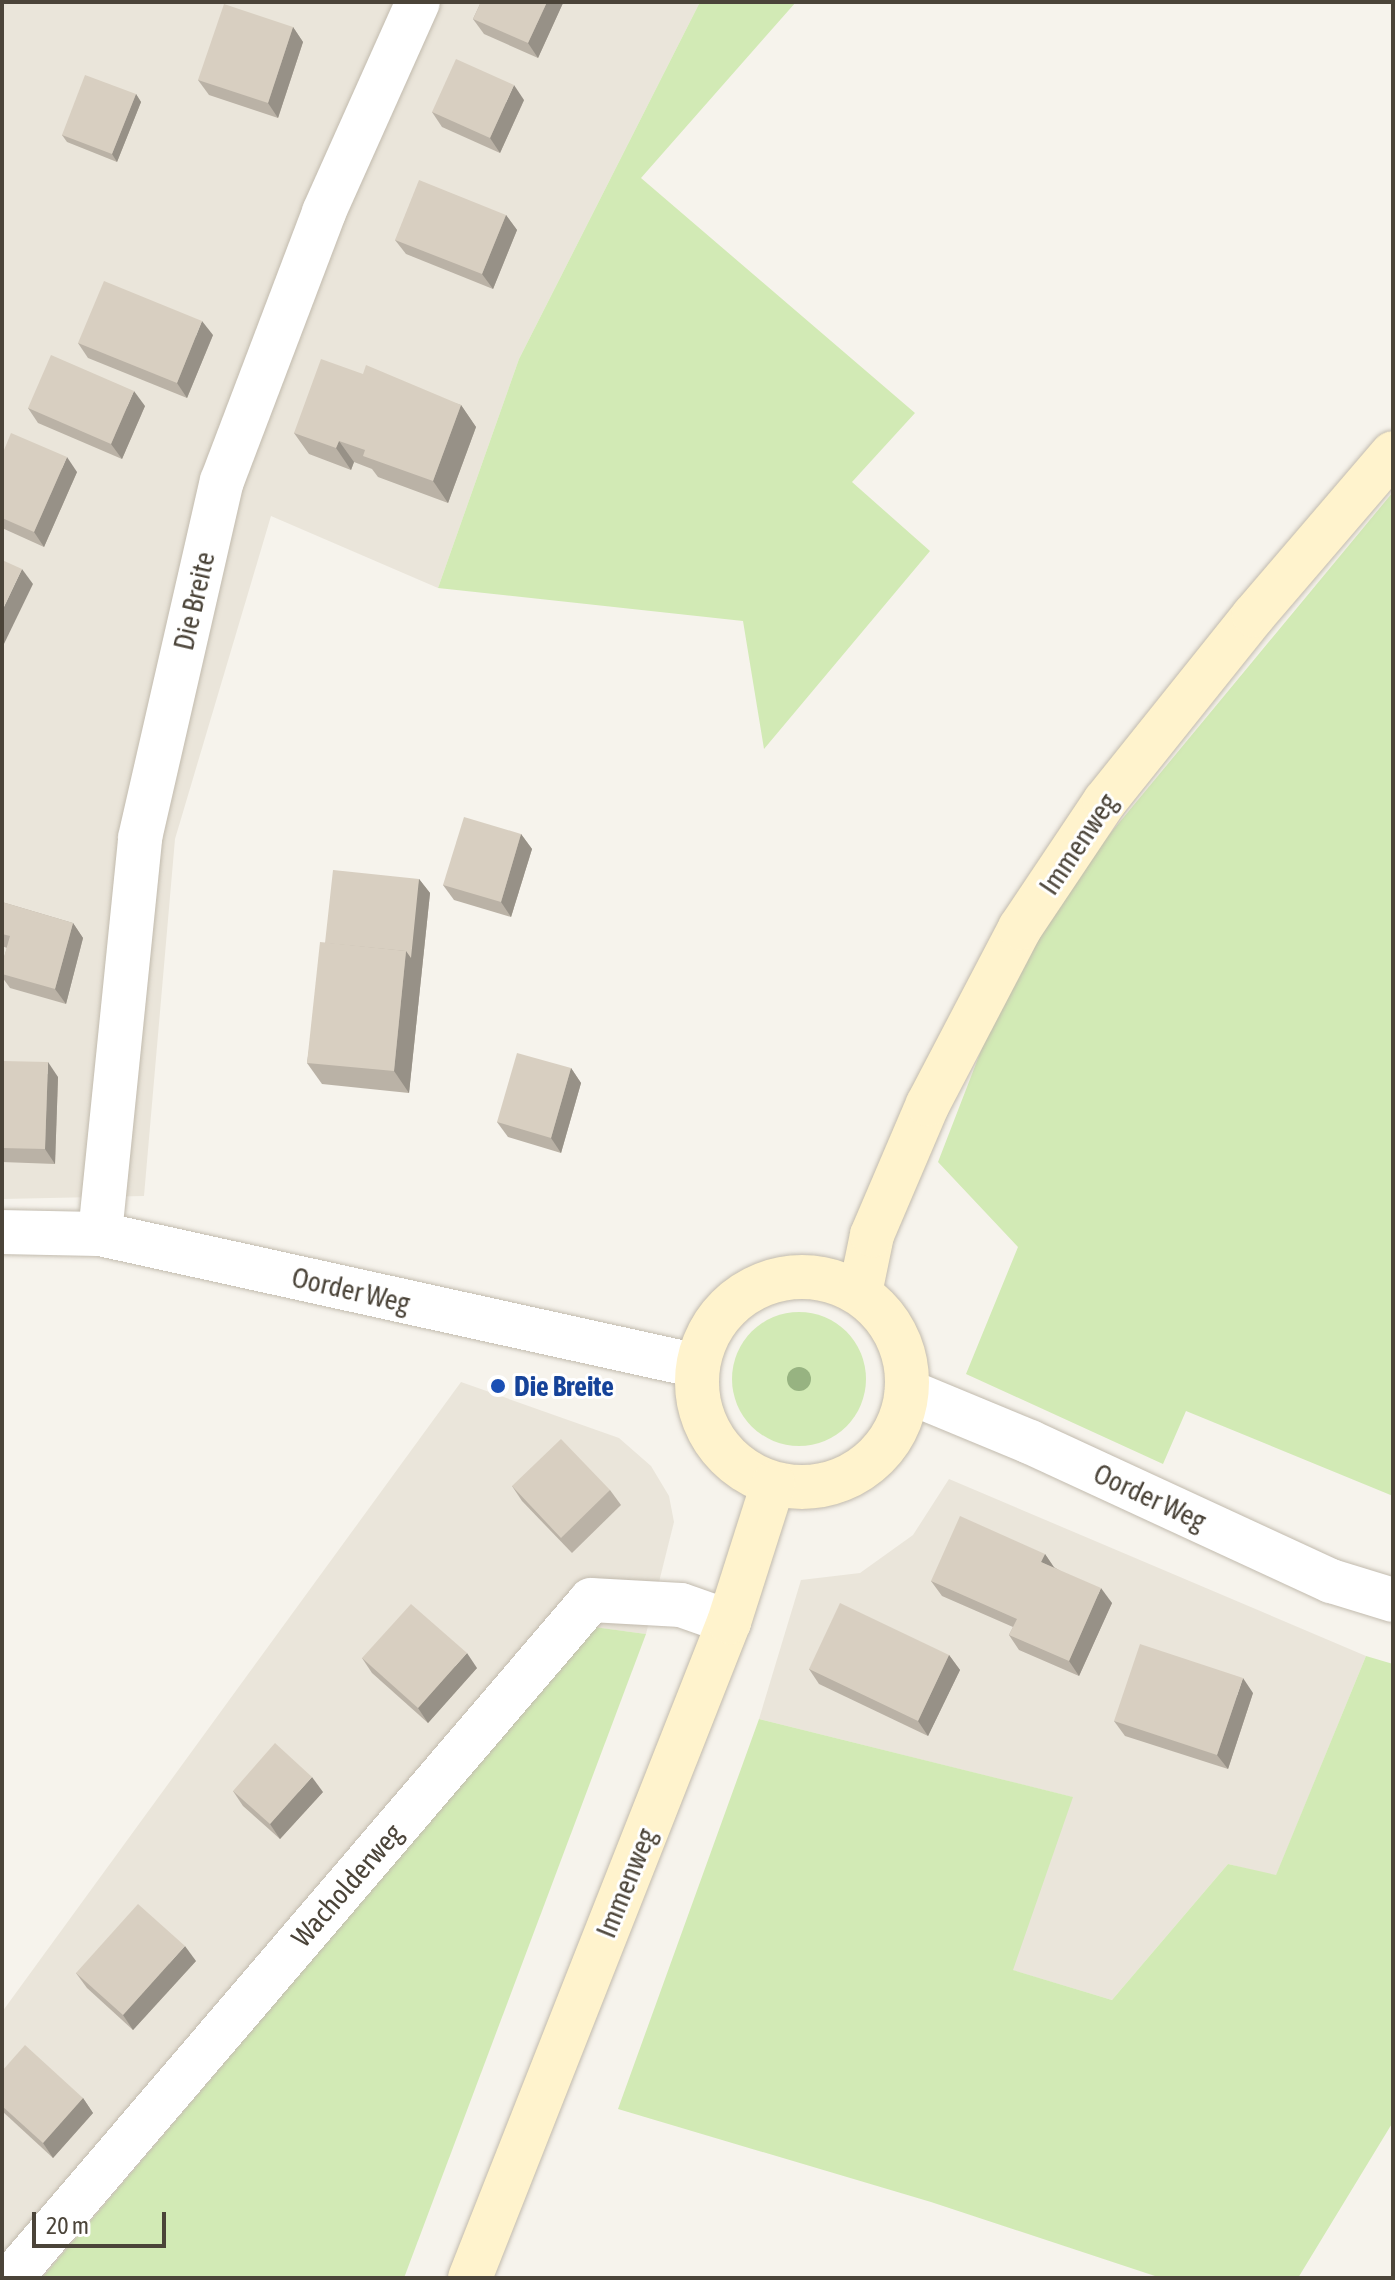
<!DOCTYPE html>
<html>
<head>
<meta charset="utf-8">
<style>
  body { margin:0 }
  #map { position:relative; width:1395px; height:2280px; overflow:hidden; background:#f6f3ec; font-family:"Asap Condensed",sans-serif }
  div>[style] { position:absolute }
  .residential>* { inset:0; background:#eae5da }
  .green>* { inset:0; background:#d2eab5 }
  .round { border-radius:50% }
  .roads { filter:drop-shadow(0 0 2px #c2bbae) drop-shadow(0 0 2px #c2bbae) }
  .street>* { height:44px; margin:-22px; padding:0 22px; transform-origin:22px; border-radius:22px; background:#fff }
  .secondary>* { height:44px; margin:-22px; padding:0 22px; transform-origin:22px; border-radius:22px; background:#fff3cd }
  .secondary>.ring { margin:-22px; padding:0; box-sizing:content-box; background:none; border:44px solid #fff3cd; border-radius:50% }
  .trees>* { width:24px; height:24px; margin:-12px; border-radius:50%; background:#97b381 }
  .wall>* { inset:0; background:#bab2a6 }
  .shaded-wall>* { inset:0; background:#979187 }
  .building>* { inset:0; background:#d8cfc1 }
  .dots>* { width:22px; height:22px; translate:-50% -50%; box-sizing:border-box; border:4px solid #fff; border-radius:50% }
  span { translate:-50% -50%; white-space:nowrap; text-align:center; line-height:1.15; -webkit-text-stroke:6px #fff; paint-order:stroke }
  .street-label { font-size:28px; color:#4b4439 }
  .transit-label { font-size:28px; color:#164399; font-weight:700 }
  .left { translate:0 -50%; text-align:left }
  .frame { position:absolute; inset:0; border:4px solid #4b4439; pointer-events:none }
  .scale { position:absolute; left:32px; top:2212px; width:134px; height:36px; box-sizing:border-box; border:4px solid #4b4439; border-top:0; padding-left:10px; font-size:24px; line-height:28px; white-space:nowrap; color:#4b4439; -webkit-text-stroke:6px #fff; paint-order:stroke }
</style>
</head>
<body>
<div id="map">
  <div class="residential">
    <i style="clip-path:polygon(2px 2px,700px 2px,519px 359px,438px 588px,271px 516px,175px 839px,144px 1196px,2px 1199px)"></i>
    <i style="clip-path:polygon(461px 1382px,619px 1438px,651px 1466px,669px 1496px,674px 1522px,646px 1634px,593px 1627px,42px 2278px,2px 2278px,2px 2012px)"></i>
    <i style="clip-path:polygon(949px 1479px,1366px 1656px,1276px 1876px,1228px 1864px,1112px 2000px,1012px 1970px,1072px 1797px,759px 1719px,801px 1580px,860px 1573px,913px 1535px)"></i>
  </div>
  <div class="green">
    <i style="clip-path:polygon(700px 2px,796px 2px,641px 178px,915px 413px,852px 482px,930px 551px,764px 749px,743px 621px,438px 588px,519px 359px)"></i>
    <i style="clip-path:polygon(1393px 492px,1393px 1496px,1186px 1411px,1163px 1464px,966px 1374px,1018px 1247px,938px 1162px,994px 1017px,1075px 876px)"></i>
    <i class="round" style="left:732px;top:1312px;width:134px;height:134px"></i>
    <i style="clip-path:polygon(594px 1627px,646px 1634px,404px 2278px,42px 2278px)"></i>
    <i style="clip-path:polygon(1366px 1656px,1393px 1664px,1393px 2122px,1298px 2278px,1161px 2278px,931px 2202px,618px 2109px,759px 1719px,1073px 1797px,1013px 1970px,1112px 2000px,1228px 1864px,1276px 1875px)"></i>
  </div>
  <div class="roads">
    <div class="street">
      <i style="left:2px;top:1232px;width:98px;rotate:1.2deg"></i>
      <i style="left:100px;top:1234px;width:612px;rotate:12.45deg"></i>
      <i style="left:100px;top:1234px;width:398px;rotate:-84.2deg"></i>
      <i style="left:140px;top:838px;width:366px;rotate:-77.1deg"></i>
      <i style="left:222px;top:481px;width:288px;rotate:-69.2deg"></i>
      <i style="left:324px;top:212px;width:230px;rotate:-65.9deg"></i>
      <i style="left:907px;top:1391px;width:133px;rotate:22.5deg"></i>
      <i style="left:1030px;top:1442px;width:332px;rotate:24.8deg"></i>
      <i style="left:1331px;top:1581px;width:65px;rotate:17deg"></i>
      <i style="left:11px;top:2278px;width:892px;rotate:-49.45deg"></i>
      <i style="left:591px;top:1600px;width:90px;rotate:3.2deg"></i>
      <i style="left:681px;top:1605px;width:51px;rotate:19.5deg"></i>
    </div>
    <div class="secondary">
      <i class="ring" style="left:697px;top:1277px;width:166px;height:166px"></i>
      <i style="left:860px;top:1293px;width:59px;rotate:-78.3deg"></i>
      <i style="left:872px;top:1235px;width:142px;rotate:-66.9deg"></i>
      <i style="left:928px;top:1104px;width:199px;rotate:-62.4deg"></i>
      <i style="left:1020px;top:928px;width:153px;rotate:-56.2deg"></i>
      <i style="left:1105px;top:801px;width:238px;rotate:-51.3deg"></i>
      <i style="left:1254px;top:615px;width:213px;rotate:-49.4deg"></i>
      <i style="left:470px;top:2278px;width:705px;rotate:-68.46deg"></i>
      <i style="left:729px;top:1622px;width:145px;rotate:-72.3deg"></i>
    </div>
  </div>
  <div class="trees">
    <i style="left:799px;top:1379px"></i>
  </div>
  <div class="wall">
    <i style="clip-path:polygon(481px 2px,562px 2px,563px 3px,538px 58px,484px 34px,473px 19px)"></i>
    <i style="clip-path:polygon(293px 27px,303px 42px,278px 118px,209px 95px,198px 80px)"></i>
    <i style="clip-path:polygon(136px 94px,141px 102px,117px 162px,67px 142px,62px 135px)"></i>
    <i style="clip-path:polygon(524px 100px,500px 153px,442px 127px,432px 112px)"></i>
    <i style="clip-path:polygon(506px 215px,517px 230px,493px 289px,406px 254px,395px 240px)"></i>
    <i style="clip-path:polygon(213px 335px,187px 398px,88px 358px,78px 343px)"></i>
    <i style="clip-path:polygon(363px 374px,461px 405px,476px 427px,448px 503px,378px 477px,372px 469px,354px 462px,351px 470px,309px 454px,294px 433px)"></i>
    <i style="clip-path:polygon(145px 406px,122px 459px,38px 423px,28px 408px)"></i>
    <i style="clip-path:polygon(2px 455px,77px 472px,44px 547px,2px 528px)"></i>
    <i style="clip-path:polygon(521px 834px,532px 849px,511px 917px,454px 900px,443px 885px)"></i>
    <i style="clip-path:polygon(419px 879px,430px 893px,409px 1093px,322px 1084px,307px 1063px,325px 943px)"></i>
    <i style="clip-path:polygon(2px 902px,73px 923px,83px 938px,66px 1004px,10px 988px,2px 977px,2px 964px,7px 948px,2px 946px)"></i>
    <i style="clip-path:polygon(2px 1061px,58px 1077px,55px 1164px,2px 1162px)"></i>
    <i style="clip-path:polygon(571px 1068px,581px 1083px,561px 1153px,508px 1137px,497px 1122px)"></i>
    <i style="clip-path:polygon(512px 1486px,610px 1490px,621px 1505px,572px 1553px,522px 1501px)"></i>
    <i style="clip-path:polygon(1045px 1554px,1054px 1567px,1112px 1603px,1079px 1676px,1019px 1650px,1009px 1635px,1013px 1627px,942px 1596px,931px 1581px)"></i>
    <i style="clip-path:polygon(949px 1655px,960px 1670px,928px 1736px,819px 1684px,809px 1669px)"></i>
    <i style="clip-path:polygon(362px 1658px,477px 1668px,428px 1723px,372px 1673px)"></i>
    <i style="clip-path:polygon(1253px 1693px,1228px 1769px,1125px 1736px,1114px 1721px)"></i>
    <i style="clip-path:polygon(233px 1791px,323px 1792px,280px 1839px,243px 1806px)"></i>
    <i style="clip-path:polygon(196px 1961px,133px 2030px,87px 1988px,76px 1973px)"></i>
    <i style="clip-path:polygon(2px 2071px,83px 2098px,93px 2113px,53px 2158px,2px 2111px)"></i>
  </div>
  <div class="shaded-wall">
    <i style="clip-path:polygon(547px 2px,562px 2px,563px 3px,538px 58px,528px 43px)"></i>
    <i style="clip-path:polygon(293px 27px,303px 42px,278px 118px,268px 103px)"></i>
    <i style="clip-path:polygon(514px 85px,524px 100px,500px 153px,490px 138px)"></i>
    <i style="clip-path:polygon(136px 94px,141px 102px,117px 162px,112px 154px)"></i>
    <i style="clip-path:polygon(506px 215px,517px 230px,493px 289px,482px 274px)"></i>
    <i style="clip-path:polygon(202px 321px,213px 335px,187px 398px,177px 383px)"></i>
    <i style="clip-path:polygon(134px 391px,145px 406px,122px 459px,111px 444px)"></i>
    <i style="clip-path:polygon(461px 405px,476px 427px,448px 503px,433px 481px)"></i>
    <i style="clip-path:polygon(339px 441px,354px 462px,351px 470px,336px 448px)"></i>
    <i style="clip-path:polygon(67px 457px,77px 472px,44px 547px,34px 532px)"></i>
    <i style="clip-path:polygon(22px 569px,33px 584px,2px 648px,2px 611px)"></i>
    <i style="clip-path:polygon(521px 834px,532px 849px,511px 917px,501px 902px)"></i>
    <i style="clip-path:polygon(419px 879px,430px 893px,409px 1093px,394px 1071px,406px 951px)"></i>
    <i style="clip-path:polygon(73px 923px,83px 938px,66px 1004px,55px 989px)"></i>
    <i style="clip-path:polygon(48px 1062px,58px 1077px,55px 1164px,45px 1149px)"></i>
    <i style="clip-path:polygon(571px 1068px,581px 1083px,561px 1153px,551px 1138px)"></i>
    <i style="clip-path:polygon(1045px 1554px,1055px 1569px,1041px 1562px)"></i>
    <i style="clip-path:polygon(1101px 1588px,1112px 1603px,1079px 1676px,1069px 1661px)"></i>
    <i style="clip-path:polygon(467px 1653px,477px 1668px,428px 1723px,418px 1708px)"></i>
    <i style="clip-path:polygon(949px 1655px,960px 1670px,928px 1736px,918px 1721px)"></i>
    <i style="clip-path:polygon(1243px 1678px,1253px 1693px,1228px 1769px,1217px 1755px)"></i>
    <i style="clip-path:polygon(312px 1777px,323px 1792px,280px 1839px,270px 1824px)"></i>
    <i style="clip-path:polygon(185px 1946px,196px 1961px,133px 2030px,123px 2015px)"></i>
    <i style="clip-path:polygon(83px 2098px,93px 2113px,53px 2158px,43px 2143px)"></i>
  </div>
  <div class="building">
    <i style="clip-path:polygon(481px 2px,547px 2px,528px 43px,473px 19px)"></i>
    <i style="clip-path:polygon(224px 4px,293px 27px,268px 103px,198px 80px)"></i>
    <i style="clip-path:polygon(456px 59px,514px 85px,490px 138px,432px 112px)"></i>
    <i style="clip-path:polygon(85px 75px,136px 94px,112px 154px,62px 135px)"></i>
    <i style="clip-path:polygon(419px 180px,506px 215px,482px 274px,395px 240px)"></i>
    <i style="clip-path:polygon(104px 281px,202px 321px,177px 383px,78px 343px)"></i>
    <i style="clip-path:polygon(51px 355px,134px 391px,111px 444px,28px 408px)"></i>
    <i style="clip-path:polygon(321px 359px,363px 374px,366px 365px,461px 405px,433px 481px,363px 456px,365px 450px,339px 441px,336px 448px,294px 433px)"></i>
    <i style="clip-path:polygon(11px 433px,67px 457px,34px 532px,2px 518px,2px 455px)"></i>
    <i style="clip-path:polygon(2px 560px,22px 569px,2px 611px)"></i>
    <i style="clip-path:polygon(464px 817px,521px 834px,501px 902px,443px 885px)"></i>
    <i style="clip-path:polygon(333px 870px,419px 879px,411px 958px,406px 951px,325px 943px)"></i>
    <i style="clip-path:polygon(2px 902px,73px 923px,55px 989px,2px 974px,2px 964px,10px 936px,2px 934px)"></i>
    <i style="clip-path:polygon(320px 942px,406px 951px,394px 1071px,307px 1063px)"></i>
    <i style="clip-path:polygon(517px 1053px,571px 1068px,551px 1138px,497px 1122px)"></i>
    <i style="clip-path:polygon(2px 1061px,48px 1062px,45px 1149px,2px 1148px)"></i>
    <i style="clip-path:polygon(561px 1439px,610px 1490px,561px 1538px,512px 1486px)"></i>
    <i style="clip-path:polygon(960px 1516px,1045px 1554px,1041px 1562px,1101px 1588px,1069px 1661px,1009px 1635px,1017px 1619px,931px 1581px)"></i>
    <i style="clip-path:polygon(840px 1603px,949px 1655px,918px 1721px,809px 1669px)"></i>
    <i style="clip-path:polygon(411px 1604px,467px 1653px,418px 1708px,362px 1658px)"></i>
    <i style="clip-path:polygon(1140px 1644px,1243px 1678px,1217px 1755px,1114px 1721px)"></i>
    <i style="clip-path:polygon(275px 1743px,312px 1777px,270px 1824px,233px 1791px)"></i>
    <i style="clip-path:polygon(138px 1904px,185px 1946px,123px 2015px,76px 1973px)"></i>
    <i style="clip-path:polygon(25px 2045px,83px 2098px,43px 2143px,2px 2106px,2px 2071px)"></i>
  </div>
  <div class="dots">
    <i style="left:498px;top:1386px;background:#1a4fb4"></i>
  </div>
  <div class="street-label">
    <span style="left:194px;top:601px;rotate:-77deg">Die Breite</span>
    <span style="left:1078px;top:844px;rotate:-56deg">Immenweg</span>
    <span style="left:351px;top:1290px;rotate:13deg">Oorder Weg</span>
    <span style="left:1150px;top:1497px;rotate:25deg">Oorder Weg</span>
    <span style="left:626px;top:1883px;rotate:-68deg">Immenweg</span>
    <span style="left:347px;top:1885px;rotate:-49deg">Wacholderweg</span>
  </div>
  <div class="transit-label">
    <span class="left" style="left:514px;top:1386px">Die Breite</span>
  </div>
  <div class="frame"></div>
  <div class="scale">20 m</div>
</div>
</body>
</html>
